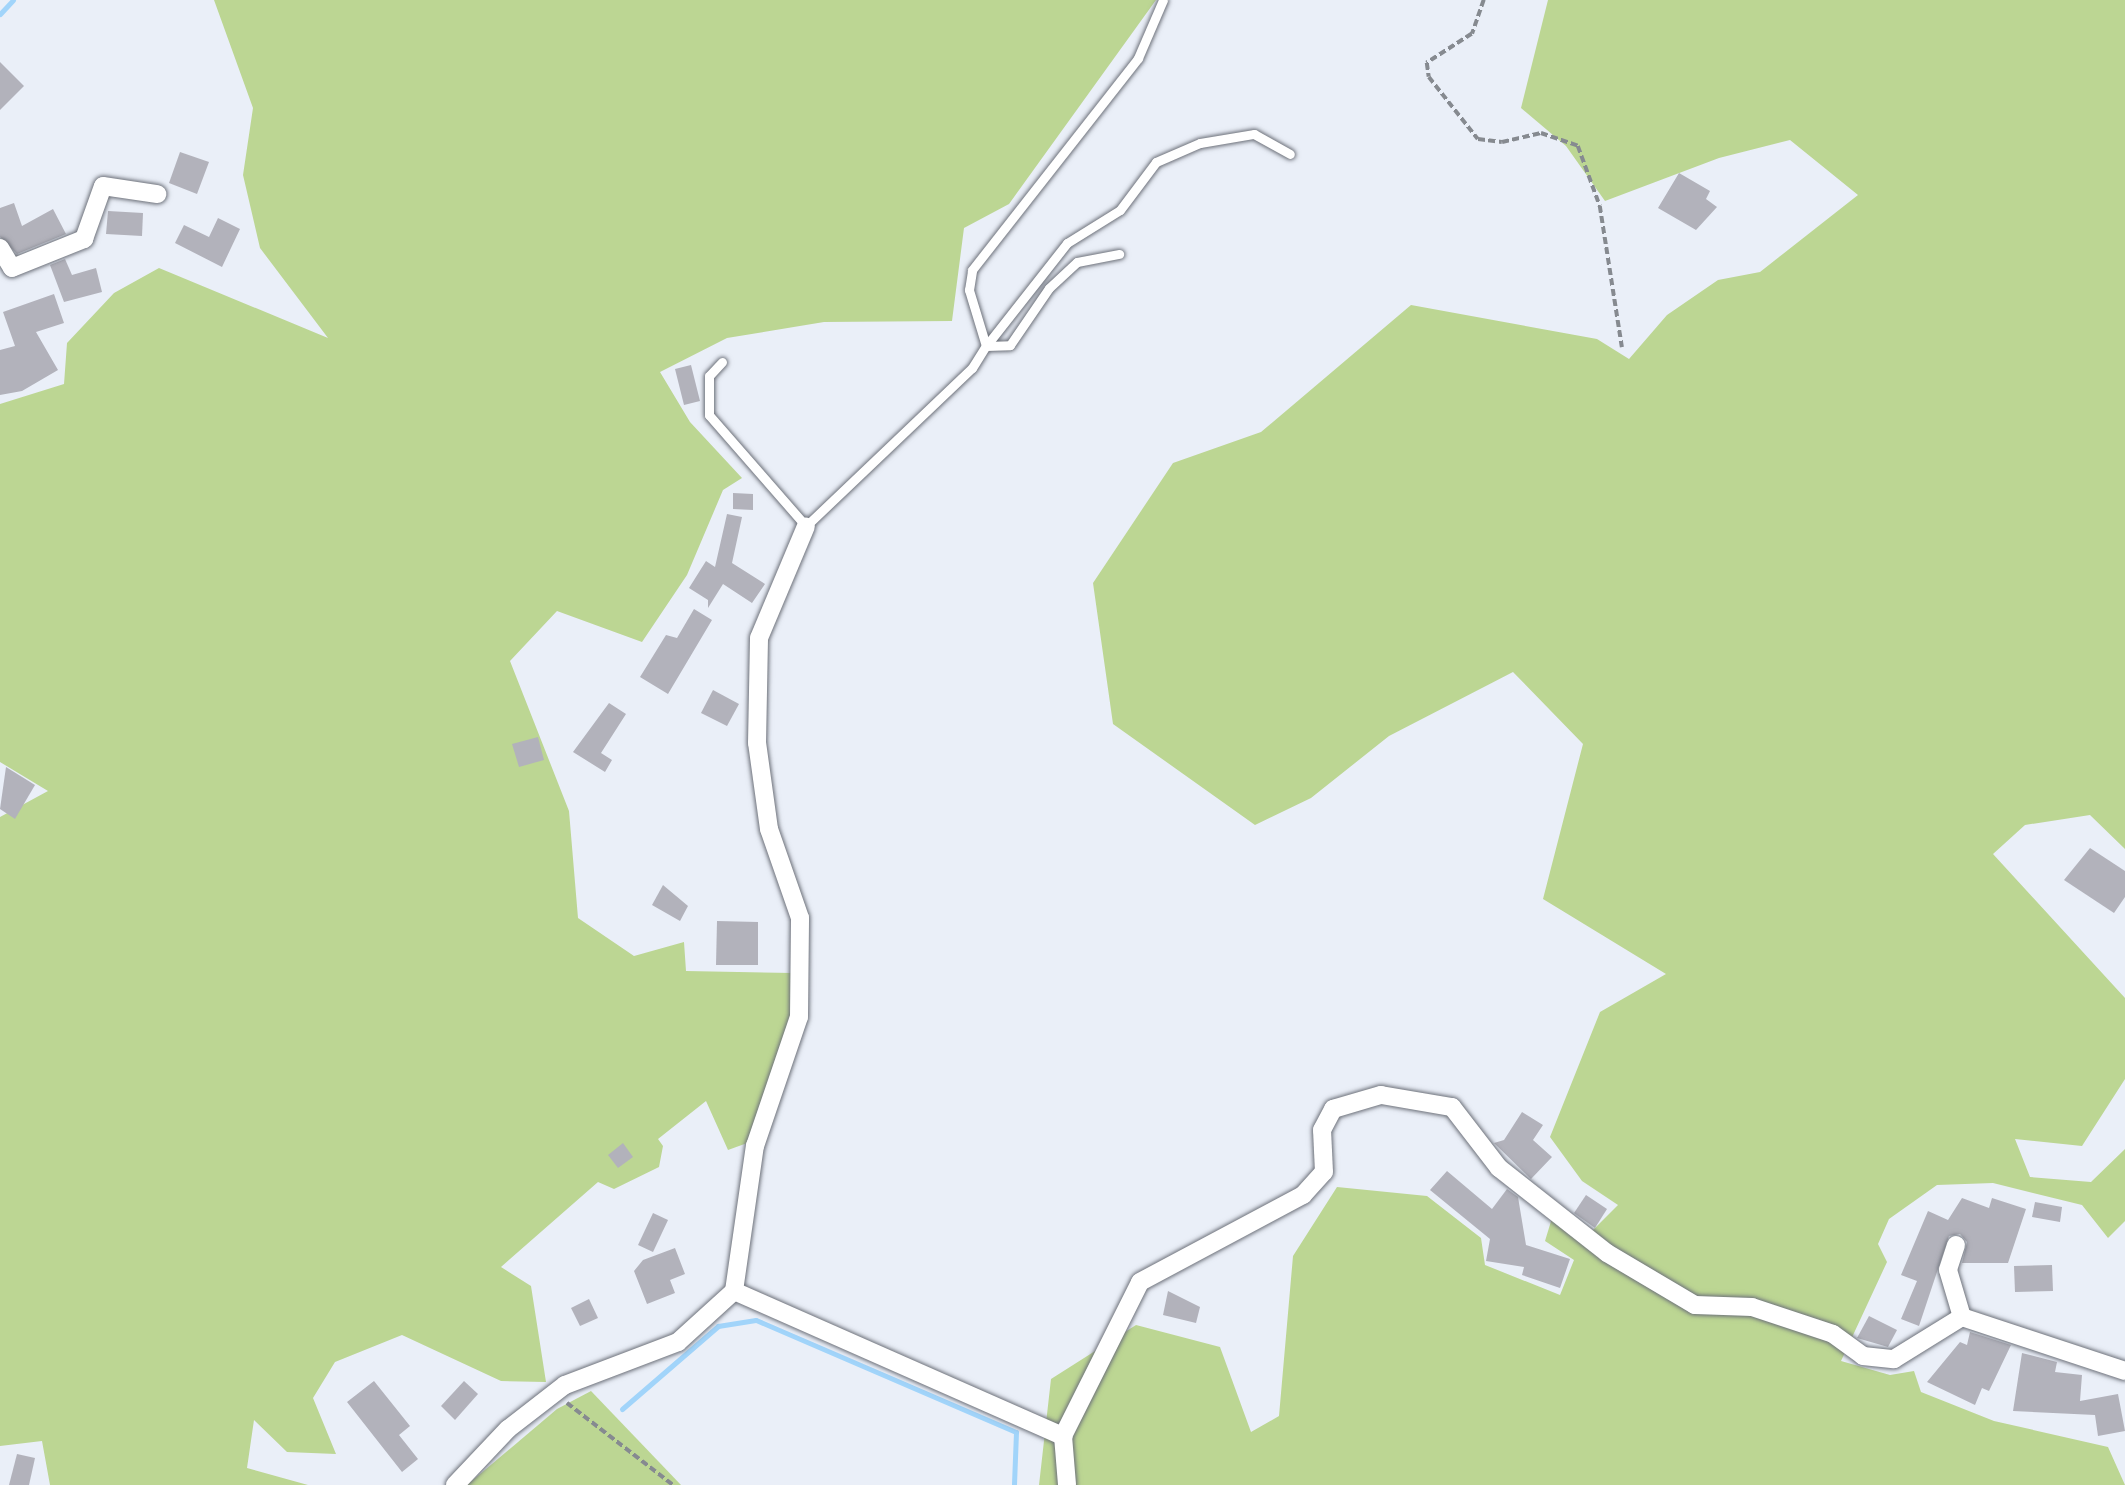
<!DOCTYPE html>
<html>
<head>
<meta charset="utf-8">
<style>
  body { margin:0 }
  #map { position:relative; width:2125px; height:1485px; overflow:hidden; background:#eaeff8; font-family:"IBM Plex Serif",serif }
  div>[style] { position:absolute }
  .green>* { inset:0; background:#bcd693 }
  .stream>* { height:5px; margin:-2.5px; padding:0 2.5px; transform-origin:2.5px; border-radius:2.5px; background:#a1d4fa }
  .building>* { inset:0; background:#b2b2bb }
  .path>* { height:3.5px; margin-top:-1.75px; transform-origin:0; background:repeating-linear-gradient(90deg,#868a90 0 7px,transparent 0 10.5px) }
  .roads { filter:drop-shadow(0 0 2px #6d717a) drop-shadow(0 0 2px #6d717a) }
  .lane>* { height:9px; margin:-4.5px; padding:0 4.5px; transform-origin:4.5px; border-radius:4.5px; background:#fff }
  .street>* { height:18px; margin:-9px; padding:0 9px; transform-origin:9px; border-radius:9px; background:#fff }
  span { translate:-50% -50%; white-space:nowrap; text-align:center; line-height:1.15; -webkit-text-stroke:7px #fbfcfe; paint-order:stroke }
</style>
</head>
<body>
<div id="map">
  <div class="green">
    <i style="clip-path:polygon(214px 0,1156px 0,1009px 204px,964px 228px,952px 321px,824px 322px,727px 338px,660px 372px,690px 422px,742px 478px,723px 490px,687px 575px,642px 642px,557px 611px,510px 661px,569px 811px,578px 918px,634px 956px,684px 942px,686px 971px,793px 973px,793px 1014px,750px 1142px,728px 1150px,706px 1101px,658px 1139px,663px 1146px,659px 1167px,614px 1189px,598px 1182px,501px 1267px,531px 1286px,546px 1382px,501px 1381px,402px 1335px,335px 1362px,313px 1398px,336px 1454px,287px 1452px,254px 1420px,247px 1468px,308px 1485px,50px 1485px,42px 1441px,0 1446px,0 817px,48px 791px,0 762px,0 404px,64px 384px,67px 343px,114px 293px,159px 268px,328px 338px,260px 248px,243px 175px,253px 108px)"></i>
    <i style="clip-path:polygon(1548px 0,2125px 0,2125px 849px,2090px 815px,2025px 825px,1993px 854px,2125px 998px,2125px 1079px,2082px 1146px,2015px 1139px,2030px 1177px,2091px 1182px,2125px 1149px,2125px 1221px,2108px 1238px,2082px 1205px,1993px 1183px,1937px 1185px,1889px 1219px,1878px 1244px,1887px 1262px,1841px 1361px,1890px 1375px,1914px 1371px,1921px 1392px,1994px 1421px,2108px 1447px,2125px 1485px,1039px 1485px,1051px 1379px,1136px 1325px,1220px 1347px,1251px 1432px,1279px 1416px,1293px 1256px,1337px 1187px,1427px 1196px,1481px 1238px,1485px 1265px,1560px 1295px,1574px 1260px,1545px 1241px,1552px 1218px,1592px 1231px,1618px 1205px,1582px 1181px,1550px 1137px,1600px 1012px,1666px 974px,1543px 899px,1583px 744px,1513px 672px,1389px 736px,1311px 798px,1255px 825px,1113px 724px,1093px 583px,1173px 463px,1261px 432px,1411px 305px,1597px 339px,1629px 359px,1667px 315px,1718px 280px,1760px 272px,1858px 195px,1790px 140px,1719px 158px,1605px 201px,1566px 146px,1521px 108px)"></i>
    <i style="clip-path:polygon(591px 1391px,681px 1485px,467px 1485px,557px 1409px)"></i>
  </div>
  <div class="stream">
    <i style="left:0;top:14px;width:19px;rotate:-47deg"></i>
    <i style="left:622px;top:1409px;width:127px;rotate:-40.8deg"></i>
    <i style="left:718px;top:1326px;width:38px;rotate:-9deg"></i>
    <i style="left:756px;top:1320px;width:283px;rotate:23.3deg"></i>
    <i style="left:1016px;top:1432px;width:53px;rotate:92.2deg"></i>
  </div>
  <div class="building">
    <i style="clip-path:polygon(0 62px,24px 86px,0 110px)"></i>
    <i style="clip-path:polygon(180px 152px,209px 162px,197px 194px,169px 183px)"></i>
    <i style="clip-path:polygon(1679px 173px,1710px 191px,1706px 199px,1717px 207px,1696px 230px,1658px 208px)"></i>
    <i style="clip-path:polygon(14px 203px,22px 226px,53px 209px,66px 234px,17px 254px,0 237px,0 208px)"></i>
    <i style="clip-path:polygon(108px 211px,143px 213px,142px 236px,106px 234px)"></i>
    <i style="clip-path:polygon(218px 218px,240px 229px,222px 267px,175px 243px,184px 225px,209px 237px)"></i>
    <i style="clip-path:polygon(65px 259px,72px 275px,96px 268px,102px 292px,64px 302px,50px 265px)"></i>
    <i style="clip-path:polygon(54px 294px,64px 323px,36px 332px,58px 370px,22px 391px,0 395px,0 350px,15px 346px,3px 312px)"></i>
    <i style="clip-path:polygon(691px 365px,700px 401px,684px 405px,675px 369px)"></i>
    <i style="clip-path:polygon(733px 493px,753px 494px,753px 510px,733px 509px)"></i>
    <i style="clip-path:polygon(727px 514px,742px 517px,732px 563px,765px 584px,752px 603px,723px 584px,708px 608px,708px 600px,689px 588px,706px 561px,715px 567px)"></i>
    <i style="clip-path:polygon(694px 609px,712px 620px,668px 694px,640px 677px,666px 635px,677px 638px)"></i>
    <i style="clip-path:polygon(713px 690px,739px 704px,727px 726px,701px 713px)"></i>
    <i style="clip-path:polygon(609px 703px,626px 714px,601px 753px,612px 760px,605px 772px,573px 752px)"></i>
    <i style="clip-path:polygon(538px 737px,544px 760px,519px 767px,512px 744px)"></i>
    <i style="clip-path:polygon(6px 767px,35px 785px,15px 819px,0 809px)"></i>
    <i style="clip-path:polygon(2090px 848px,2125px 871px,2125px 897px,2114px 913px,2064px 880px)"></i>
    <i style="clip-path:polygon(663px 885px,688px 906px,680px 921px,652px 905px)"></i>
    <i style="clip-path:polygon(717px 921px,758px 922px,758px 965px,716px 965px)"></i>
    <i style="clip-path:polygon(1522px 1112px,1543px 1125px,1533px 1140px,1552px 1157px,1531px 1179px,1494px 1143px,1504px 1140px)"></i>
    <i style="clip-path:polygon(623px 1143px,633px 1157px,618px 1168px,608px 1155px)"></i>
    <i style="clip-path:polygon(1447px 1171px,1492px 1209px,1507px 1189px,1518px 1197px,1526px 1245px,1570px 1259px,1560px 1288px,1522px 1275px,1524px 1267px,1486px 1261px,1490px 1239px,1430px 1190px)"></i>
    <i style="clip-path:polygon(1586px 1195px,1607px 1209px,1595px 1228px,1574px 1213px)"></i>
    <i style="clip-path:polygon(1962px 1198px,1989px 1208px,1992px 1198px,2026px 1209px,2008px 1263px,1962px 1263px,1967px 1242px,1960px 1234px,1949px 1236px,1919px 1326px,1901px 1319px,1917px 1281px,1901px 1275px,1928px 1211px,1948px 1220px)"></i>
    <i style="clip-path:polygon(2035px 1202px,2062px 1207px,2060px 1222px,2032px 1217px)"></i>
    <i style="clip-path:polygon(653px 1213px,668px 1220px,653px 1252px,638px 1245px)"></i>
    <i style="clip-path:polygon(675px 1248px,685px 1274px,670px 1280px,675px 1293px,647px 1304px,634px 1271px,643px 1260px)"></i>
    <i style="clip-path:polygon(2052px 1265px,2053px 1291px,2015px 1292px,2014px 1266px)"></i>
    <i style="clip-path:polygon(1168px 1291px,1200px 1307px,1196px 1323px,1163px 1315px)"></i>
    <i style="clip-path:polygon(589px 1299px,598px 1318px,580px 1326px,571px 1308px)"></i>
    <i style="clip-path:polygon(1869px 1316px,1897px 1330px,1888px 1347px,1857px 1338px)"></i>
    <i style="clip-path:polygon(1970px 1332px,2011px 1345px,1989px 1391px,1982px 1388px,1975px 1405px,1927px 1382px,1960px 1342px,1967px 1345px)"></i>
    <i style="clip-path:polygon(2022px 1353px,2057px 1362px,2055px 1372px,2082px 1375px,2080px 1401px,2118px 1394px,2125px 1431px,2098px 1436px,2095px 1415px,2013px 1411px)"></i>
    <i style="clip-path:polygon(374px 1381px,410px 1426px,399px 1435px,418px 1459px,402px 1472px,347px 1402px)"></i>
    <i style="clip-path:polygon(464px 1381px,478px 1394px,455px 1420px,441px 1406px)"></i>
    <i style="clip-path:polygon(17px 1454px,35px 1458px,29px 1485px,9px 1485px)"></i>
  </div>
  <div class="path">
    <i style="left:1484px;top:0;width:36px;rotate:109deg"></i>
    <i style="left:1472px;top:34px;width:54px;rotate:147.2deg"></i>
    <i style="left:1427px;top:63px;width:14px;rotate:82deg"></i>
    <i style="left:1429px;top:77px;width:79px;rotate:51.7deg"></i>
    <i style="left:1478px;top:139px;width:24px;rotate:7deg"></i>
    <i style="left:1502px;top:142px;width:40px;rotate:-13deg"></i>
    <i style="left:1541px;top:133px;width:39px;rotate:19deg"></i>
    <i style="left:1578px;top:146px;width:64px;rotate:69.9deg"></i>
    <i style="left:1600px;top:206px;width:143px;rotate:81.1deg"></i>
    <i style="left:567px;top:1403px;width:134px;rotate:37.7deg"></i>
  </div>
  <div class="roads">
    <div class="lane">
      <i style="left:986px;top:346px;width:131px;rotate:-51.8deg"></i>
      <i style="left:1067px;top:243px;width:62px;rotate:-31.9deg"></i>
      <i style="left:1120px;top:210px;width:60px;rotate:-53.1deg"></i>
      <i style="left:1156px;top:162px;width:48px;rotate:-23.4deg"></i>
      <i style="left:1200px;top:143px;width:55px;rotate:-9.5deg"></i>
      <i style="left:1254px;top:134px;width:41px;rotate:29.1deg"></i>
      <i style="left:986px;top:346px;width:24px;rotate:-2deg"></i>
      <i style="left:1010px;top:345px;width:69px;rotate:-55.6deg"></i>
      <i style="left:1049px;top:288px;width:38px;rotate:-43deg"></i>
      <i style="left:1077px;top:262px;width:43px;rotate:-10.8deg"></i>
      <i style="left:722px;top:362px;width:19px;rotate:133deg"></i>
      <i style="left:709px;top:376px;width:39px;rotate:90deg"></i>
      <i style="left:709px;top:415px;width:147px;rotate:48.9deg"></i>
      <i style="left:806px;top:526px;width:229px;rotate:-43.6deg"></i>
      <i style="left:972px;top:368px;width:26px;rotate:-58deg"></i>
      <i style="left:986px;top:346px;width:59px;rotate:-106.9deg"></i>
      <i style="left:969px;top:290px;width:20px;rotate:-81deg"></i>
      <i style="left:972px;top:270px;width:269px;rotate:-51.9deg"></i>
      <i style="left:1138px;top:58px;width:63px;rotate:-66.7deg"></i>
    </div>
    <div class="street">
      <i style="left:0;top:248px;width:23px;rotate:59deg"></i>
      <i style="left:12px;top:268px;width:78px;rotate:-21.9deg"></i>
      <i style="left:84px;top:239px;width:56px;rotate:-70.3deg"></i>
      <i style="left:103px;top:186px;width:55px;rotate:8.4deg"></i>
      <i style="left:1956px;top:1245px;width:26px;rotate:108deg"></i>
      <i style="left:1948px;top:1270px;width:49px;rotate:73.4deg"></i>
      <i style="left:734px;top:1291px;width:360px;rotate:23.8deg"></i>
      <i style="left:1063px;top:1436px;width:49px;rotate:85.3deg"></i>
      <i style="left:1063px;top:1436px;width:172px;rotate:-63.4deg"></i>
      <i style="left:1140px;top:1282px;width:185px;rotate:-28.1deg"></i>
      <i style="left:1303px;top:1195px;width:31px;rotate:-48deg"></i>
      <i style="left:1324px;top:1172px;width:42px;rotate:-92.7deg"></i>
      <i style="left:1322px;top:1130px;width:24px;rotate:-62deg"></i>
      <i style="left:1333px;top:1109px;width:50px;rotate:-16.3deg"></i>
      <i style="left:1381px;top:1095px;width:72px;rotate:9.6deg"></i>
      <i style="left:1452px;top:1107px;width:77px;rotate:52.4deg"></i>
      <i style="left:1499px;top:1168px;width:137px;rotate:38.2deg"></i>
      <i style="left:1607px;top:1253px;width:102px;rotate:30.6deg"></i>
      <i style="left:1695px;top:1305px;width:57px;rotate:2deg"></i>
      <i style="left:1752px;top:1307px;width:85px;rotate:18.4deg"></i>
      <i style="left:1833px;top:1334px;width:37px;rotate:36deg"></i>
      <i style="left:1863px;top:1356px;width:31px;rotate:6deg"></i>
      <i style="left:1894px;top:1359px;width:80px;rotate:-31.7deg"></i>
      <i style="left:1962px;top:1317px;width:172px;rotate:18.3deg"></i>
      <i style="left:455px;top:1485px;width:77px;rotate:-46.6deg"></i>
      <i style="left:508px;top:1429px;width:72px;rotate:-37.7deg"></i>
      <i style="left:565px;top:1385px;width:121px;rotate:-20.8deg"></i>
      <i style="left:678px;top:1342px;width:76px;rotate:-42.3deg"></i>
      <i style="left:734px;top:1291px;width:147px;rotate:-81.8deg"></i>
      <i style="left:755px;top:1146px;width:136px;rotate:-71.2deg"></i>
      <i style="left:799px;top:1017px;width:99px;rotate:-89.4deg"></i>
      <i style="left:800px;top:918px;width:94px;rotate:-109.2deg"></i>
      <i style="left:769px;top:829px;width:87px;rotate:-97.9deg"></i>
      <i style="left:757px;top:743px;width:105px;rotate:-88.9deg"></i>
      <i style="left:759px;top:638px;width:121px;rotate:-67.2deg"></i>
    </div>
  </div>
</div>
</body>
</html>
